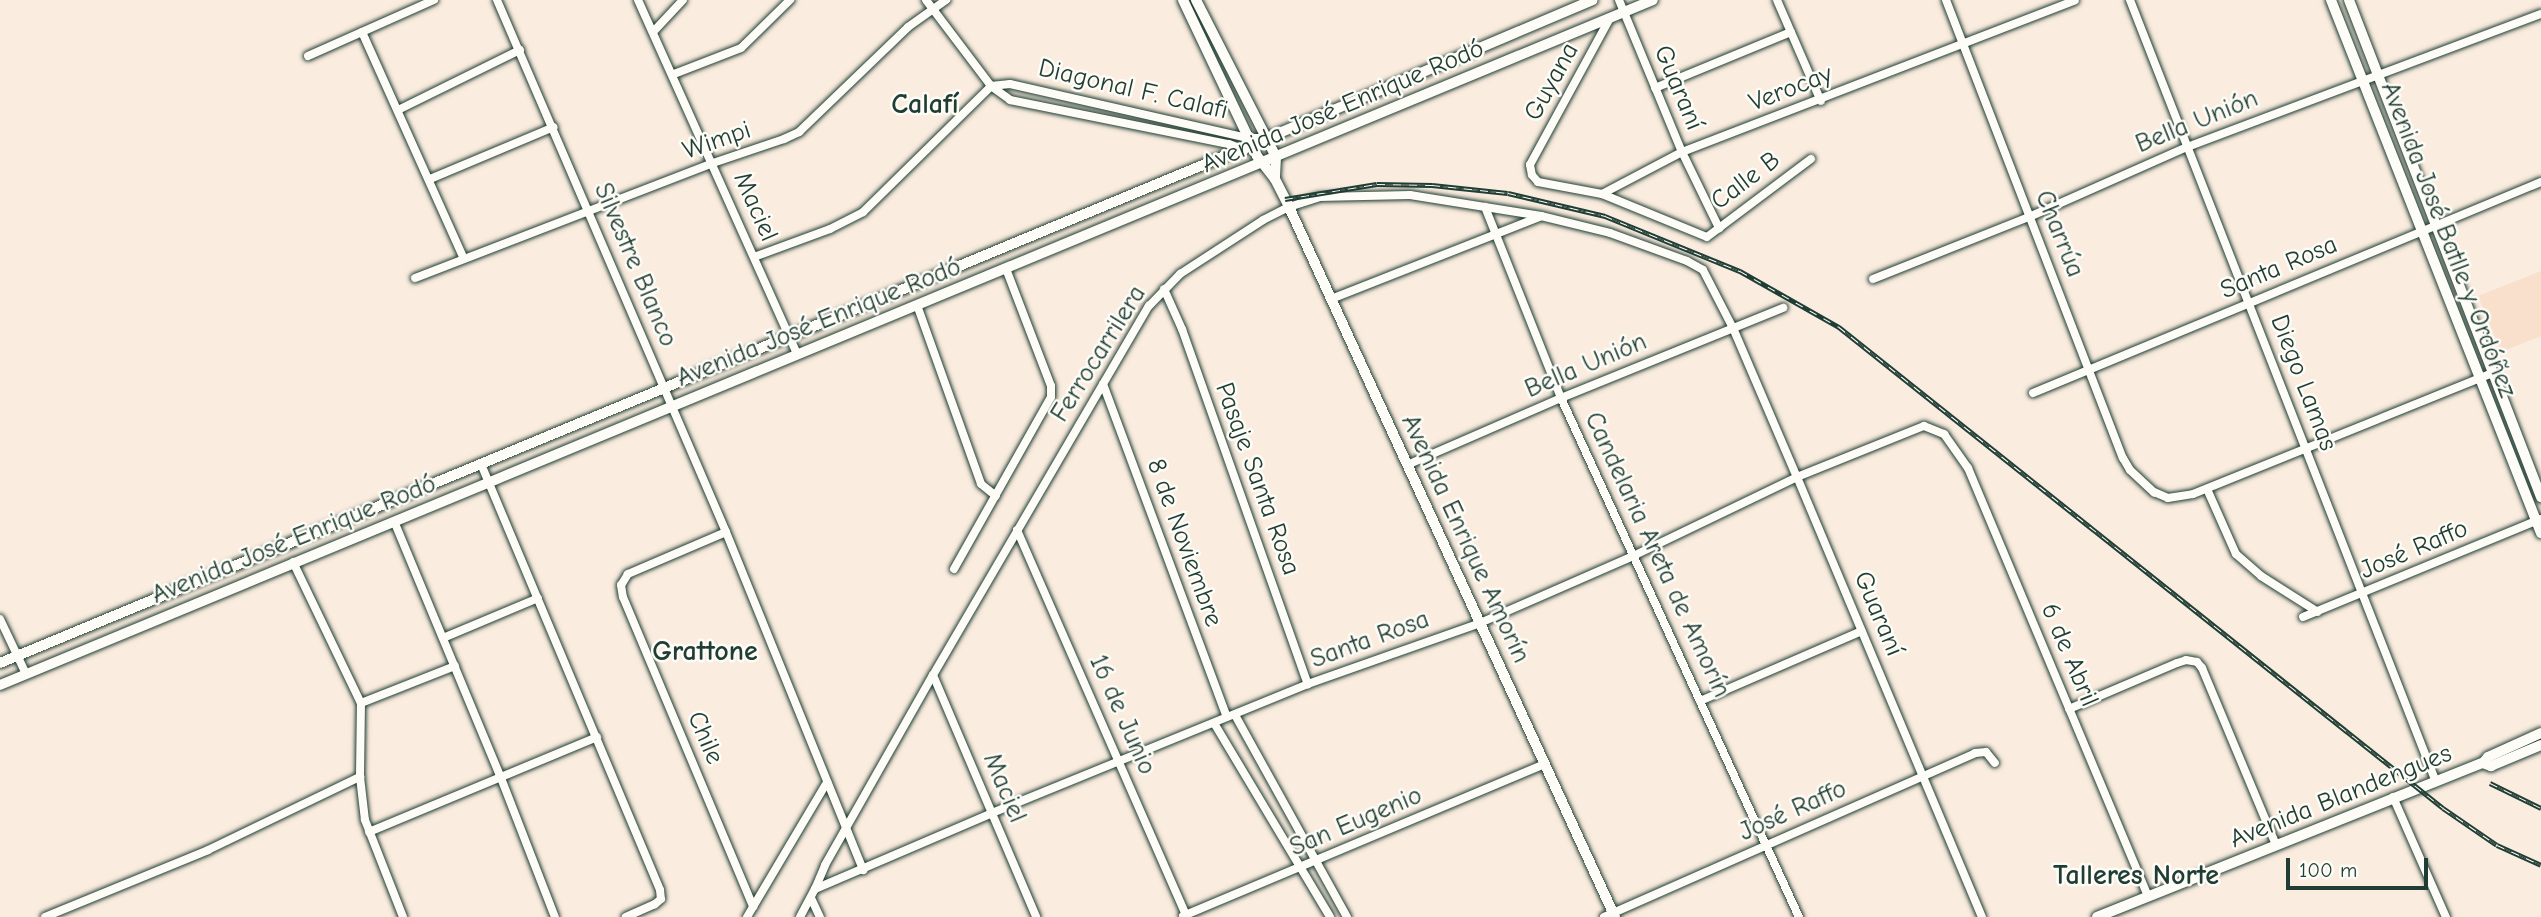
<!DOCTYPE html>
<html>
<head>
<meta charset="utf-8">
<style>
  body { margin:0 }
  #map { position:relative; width:2541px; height:917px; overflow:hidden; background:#faecde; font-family:"Comic Neue",sans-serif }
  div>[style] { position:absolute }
  .built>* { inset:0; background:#f8e0cc }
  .roads { filter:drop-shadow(0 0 2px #1f3d34) drop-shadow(0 0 2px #1f3d34) }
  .minor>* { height:8px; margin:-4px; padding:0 4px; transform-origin:4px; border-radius:4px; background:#fdfcf7 }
  .tertiary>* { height:10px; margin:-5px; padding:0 5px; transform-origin:5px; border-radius:5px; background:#fdfcf7 }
  .rail>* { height:5px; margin-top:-2.5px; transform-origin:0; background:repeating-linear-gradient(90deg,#fdfcf7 0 8px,#1f3d34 0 16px); box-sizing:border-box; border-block:2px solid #1f3d34 }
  span { translate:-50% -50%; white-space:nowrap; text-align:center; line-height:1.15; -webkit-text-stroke:5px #fdfcf7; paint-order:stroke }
  .street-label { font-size:26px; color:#1f3d34 }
  .neighbourhood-label { font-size:28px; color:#1f3d34; font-weight:700 }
  .scale { position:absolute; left:2286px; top:858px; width:142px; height:32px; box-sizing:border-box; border:4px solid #1f3d34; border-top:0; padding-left:9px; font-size:21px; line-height:24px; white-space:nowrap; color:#1f3d34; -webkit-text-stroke:5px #fdfcf7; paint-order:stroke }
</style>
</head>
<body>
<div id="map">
  <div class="built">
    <i style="clip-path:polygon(2541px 271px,2541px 336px,2501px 352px,2478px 296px)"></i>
  </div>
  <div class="roads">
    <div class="minor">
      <i style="left:497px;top:0;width:579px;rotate:66.71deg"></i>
      <i style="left:726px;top:532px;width:365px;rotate:67.9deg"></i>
      <i style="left:638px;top:0;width:388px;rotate:65.8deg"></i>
      <i style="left:926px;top:0;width:108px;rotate:52.9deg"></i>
      <i style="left:991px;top:86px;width:24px;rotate:36deg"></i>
      <i style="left:1010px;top:100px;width:223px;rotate:11.4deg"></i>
      <i style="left:1229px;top:144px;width:17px;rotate:21deg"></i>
      <i style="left:1619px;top:0;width:165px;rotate:67.5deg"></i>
      <i style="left:1682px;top:152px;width:85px;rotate:64deg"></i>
      <i style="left:1777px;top:0;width:110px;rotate:66.5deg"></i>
      <i style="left:1946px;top:0;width:491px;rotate:68.9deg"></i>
      <i style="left:2123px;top:458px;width:14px;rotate:60deg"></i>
      <i style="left:2130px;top:470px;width:33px;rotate:43deg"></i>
      <i style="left:2154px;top:492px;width:15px;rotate:23deg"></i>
      <i style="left:2168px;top:498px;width:25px;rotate:-9deg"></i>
      <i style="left:2193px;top:494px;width:323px;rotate:-22deg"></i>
      <i style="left:2130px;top:0;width:840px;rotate:68.63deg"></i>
      <i style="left:1610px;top:18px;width:167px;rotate:118.6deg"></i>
      <i style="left:1530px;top:165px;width:10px;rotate:79deg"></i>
      <i style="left:1532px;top:175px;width:9px;rotate:49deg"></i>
      <i style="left:1538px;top:182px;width:65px;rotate:10.6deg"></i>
      <i style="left:1602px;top:194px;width:90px;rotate:-27.7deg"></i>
      <i style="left:1682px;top:152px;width:421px;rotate:-21.1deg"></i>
      <i style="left:654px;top:31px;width:42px;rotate:-46.9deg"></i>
      <i style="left:362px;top:32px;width:247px;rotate:65.8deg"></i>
      <i style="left:308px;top:56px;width:138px;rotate:-24deg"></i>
      <i style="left:674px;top:74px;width:72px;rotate:-21.2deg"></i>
      <i style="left:741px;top:48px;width:69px;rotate:-44.4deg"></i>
      <i style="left:991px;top:86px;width:19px;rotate:-6deg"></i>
      <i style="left:1010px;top:84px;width:243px;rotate:12.8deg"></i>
      <i style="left:1247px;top:138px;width:18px"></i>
      <i style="left:1655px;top:88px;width:147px;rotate:-22.4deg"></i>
      <i style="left:398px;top:110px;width:136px;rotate:-26.2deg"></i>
      <i style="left:430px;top:179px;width:134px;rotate:-22.8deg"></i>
      <i style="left:1602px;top:194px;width:113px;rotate:22.3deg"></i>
      <i style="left:1707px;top:237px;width:130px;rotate:-36.9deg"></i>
      <i style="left:1485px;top:207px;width:206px;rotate:68.3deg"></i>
      <i style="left:1561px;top:398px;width:571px;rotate:65.37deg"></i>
      <i style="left:754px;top:257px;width:81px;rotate:-20.2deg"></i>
      <i style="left:830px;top:229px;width:37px;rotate:-27deg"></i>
      <i style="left:863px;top:212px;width:180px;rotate:-44.5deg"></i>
      <i style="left:415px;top:278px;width:319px;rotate:-21.1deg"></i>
      <i style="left:713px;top:163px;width:75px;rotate:-18.7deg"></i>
      <i style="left:784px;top:139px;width:17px;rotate:-25deg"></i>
      <i style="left:799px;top:132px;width:151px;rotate:-43.9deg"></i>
      <i style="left:908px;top:27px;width:47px;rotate:-35.4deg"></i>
      <i style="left:1873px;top:279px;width:168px;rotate:-21.7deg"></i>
      <i style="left:2029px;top:217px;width:173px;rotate:-23.9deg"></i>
      <i style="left:2187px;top:147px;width:378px;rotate:-20.6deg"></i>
      <i style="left:1164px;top:289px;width:44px;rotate:65.8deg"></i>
      <i style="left:1182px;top:329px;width:377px;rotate:70.5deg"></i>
      <i style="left:1331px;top:299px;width:224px;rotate:-21.5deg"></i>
      <i style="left:917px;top:305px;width:190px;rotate:70.3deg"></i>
      <i style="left:981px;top:484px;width:19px;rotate:39deg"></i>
      <i style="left:1103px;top:384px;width:355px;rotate:69.6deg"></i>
      <i style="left:2033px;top:393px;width:550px;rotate:-22.56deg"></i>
      <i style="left:481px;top:464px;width:462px;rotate:67.2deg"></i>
      <i style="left:660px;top:890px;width:9px;rotate:84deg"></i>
      <i style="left:661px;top:899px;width:8px;rotate:140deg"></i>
      <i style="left:655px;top:904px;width:32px;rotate:156deg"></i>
      <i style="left:1407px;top:465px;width:168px;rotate:-23.5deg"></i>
      <i style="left:1561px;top:398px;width:240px;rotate:-22.1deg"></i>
      <i style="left:2207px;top:489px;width:71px;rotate:66deg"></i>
      <i style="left:2236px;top:554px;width:33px;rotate:41deg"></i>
      <i style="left:2261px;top:576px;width:67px;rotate:32.3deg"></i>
      <i style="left:394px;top:521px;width:278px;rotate:67.4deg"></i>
      <i style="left:501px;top:778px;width:149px;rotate:68.8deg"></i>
      <i style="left:1017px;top:530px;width:423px;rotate:66.3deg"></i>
      <i style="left:726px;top:532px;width:107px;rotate:156.8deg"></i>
      <i style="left:628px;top:574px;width:13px;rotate:122deg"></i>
      <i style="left:621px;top:585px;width:12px;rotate:81deg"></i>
      <i style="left:623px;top:597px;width:336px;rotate:67.2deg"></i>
      <i style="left:293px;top:562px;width:157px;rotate:64.3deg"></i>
      <i style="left:361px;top:703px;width:74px;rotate:90.8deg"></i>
      <i style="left:360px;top:777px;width:43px;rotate:83.4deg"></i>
      <i style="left:365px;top:820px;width:104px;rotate:68.6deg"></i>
      <i style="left:954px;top:569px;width:197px;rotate:-60.6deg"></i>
      <i style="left:1051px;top:397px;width:11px;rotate:-90deg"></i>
      <i style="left:1051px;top:386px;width:125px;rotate:-111deg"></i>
      <i style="left:2303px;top:617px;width:257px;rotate:-22.4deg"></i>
      <i style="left:0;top:619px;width:61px;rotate:64.7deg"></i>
      <i style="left:443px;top:638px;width:103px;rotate:-22.8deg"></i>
      <i style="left:933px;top:675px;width:263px;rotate:66.9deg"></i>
      <i style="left:1700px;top:701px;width:176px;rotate:-23.4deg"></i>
      <i style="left:361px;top:703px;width:101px;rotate:-21.5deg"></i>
      <i style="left:2069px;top:709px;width:117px;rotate:-23.1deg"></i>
      <i style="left:2177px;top:663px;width:9px;rotate:-18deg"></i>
      <i style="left:2186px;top:660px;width:11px;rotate:10deg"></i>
      <i style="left:2197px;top:662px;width:8px;rotate:50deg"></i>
      <i style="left:2202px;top:668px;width:192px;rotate:67.3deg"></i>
      <i style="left:1235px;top:715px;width:231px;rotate:61deg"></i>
      <i style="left:1214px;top:723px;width:226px;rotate:59.1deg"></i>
      <i style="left:2393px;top:797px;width:131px;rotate:66.2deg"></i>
      <i style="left:369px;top:832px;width:247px;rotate:-22.6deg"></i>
      <i style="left:815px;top:889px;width:26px;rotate:-67deg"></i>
      <i style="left:825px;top:865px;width:219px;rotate:-60.4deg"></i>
      <i style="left:933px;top:675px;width:428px;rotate:-59.7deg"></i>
      <i style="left:1149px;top:306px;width:45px;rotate:-45.9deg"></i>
      <i style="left:1180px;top:274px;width:99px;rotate:-33deg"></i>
      <i style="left:1263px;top:220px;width:29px;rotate:-27deg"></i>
      <i style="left:1289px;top:207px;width:32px;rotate:-18deg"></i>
      <i style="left:1319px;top:197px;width:91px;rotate:-1.3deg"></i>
      <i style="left:1410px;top:195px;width:133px;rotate:9.1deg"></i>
      <i style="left:1541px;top:216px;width:71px;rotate:13.8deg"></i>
      <i style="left:1610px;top:233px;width:82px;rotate:20deg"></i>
      <i style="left:1687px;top:261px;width:18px;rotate:29deg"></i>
      <i style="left:1703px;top:270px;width:65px;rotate:62.7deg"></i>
      <i style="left:1733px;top:328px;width:162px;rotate:66.8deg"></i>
      <i style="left:1797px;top:477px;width:477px;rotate:67.2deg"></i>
      <i style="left:811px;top:898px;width:21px;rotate:65deg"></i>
      <i style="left:1183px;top:916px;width:393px;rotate:-22.8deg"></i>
      <i style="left:45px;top:917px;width:176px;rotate:-22.3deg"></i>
      <i style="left:208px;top:850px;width:169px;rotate:-25.7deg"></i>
      <i style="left:747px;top:917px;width:157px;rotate:-59.3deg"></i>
      <i style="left:800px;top:917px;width:32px;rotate:-62deg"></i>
      <i style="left:815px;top:889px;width:193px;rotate:-23.2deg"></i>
      <i style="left:992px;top:813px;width:341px;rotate:-22.2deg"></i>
      <i style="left:1308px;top:684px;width:182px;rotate:-19.5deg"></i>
      <i style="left:1480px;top:623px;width:167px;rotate:-23.6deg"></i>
      <i style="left:1633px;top:556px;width:182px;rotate:-25.7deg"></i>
      <i style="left:1797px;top:477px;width:137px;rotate:-21.9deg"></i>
      <i style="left:1924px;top:426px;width:22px;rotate:22deg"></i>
      <i style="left:1944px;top:434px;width:42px;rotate:54.8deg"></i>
      <i style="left:1968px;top:468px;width:464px;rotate:67.2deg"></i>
      <i style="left:1604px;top:917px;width:406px;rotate:-23.8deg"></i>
      <i style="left:1975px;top:753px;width:11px;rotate:-5deg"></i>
      <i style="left:1986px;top:752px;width:14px;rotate:51deg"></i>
    </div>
    <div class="tertiary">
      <i style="left:1183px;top:0;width:173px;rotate:64.6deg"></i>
      <i style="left:1257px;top:156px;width:29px;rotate:52deg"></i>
      <i style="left:1275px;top:179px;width:31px;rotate:63deg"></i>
      <i style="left:1289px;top:207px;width:781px;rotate:65.34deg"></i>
      <i style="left:1196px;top:0;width:176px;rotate:63deg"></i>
      <i style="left:1276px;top:157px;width:22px;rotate:93deg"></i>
      <i style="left:2331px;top:0;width:573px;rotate:68.5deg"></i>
      <i style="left:2349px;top:0;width:533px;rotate:68.88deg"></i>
      <i style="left:0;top:663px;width:1354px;rotate:-22.49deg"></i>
      <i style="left:1251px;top:145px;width:371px;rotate:-23deg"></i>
      <i style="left:0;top:685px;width:1789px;rotate:-22.51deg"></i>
      <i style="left:2483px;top:763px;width:9px;rotate:21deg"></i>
      <i style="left:2491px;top:766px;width:54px;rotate:-22.8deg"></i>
      <i style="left:2097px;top:917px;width:416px;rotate:-21.8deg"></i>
      <i style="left:2483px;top:763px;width:8px;rotate:-50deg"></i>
      <i style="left:2488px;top:757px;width:58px;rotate:-24.4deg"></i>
    </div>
  </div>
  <div class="rail">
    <i style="left:1285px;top:199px;width:93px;rotate:-9.3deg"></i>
    <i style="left:1377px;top:184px;width:55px;rotate:1deg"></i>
    <i style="left:1432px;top:185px;width:76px;rotate:6deg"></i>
    <i style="left:1508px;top:193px;width:100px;rotate:13.3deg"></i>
    <i style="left:1605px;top:216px;width:146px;rotate:22.2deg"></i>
    <i style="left:1740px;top:271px;width:114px;rotate:29.5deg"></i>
    <i style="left:1839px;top:327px;width:772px;rotate:38.53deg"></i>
    <i style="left:2443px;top:808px;width:65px;rotate:34.4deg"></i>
    <i style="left:2497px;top:845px;width:48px;rotate:24.4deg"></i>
    <i style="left:2490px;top:783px;width:57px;rotate:26.1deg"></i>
  </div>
  <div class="street-label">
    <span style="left:1552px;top:82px;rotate:-61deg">Guyana</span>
    <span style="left:1678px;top:88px;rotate:67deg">Guaraní</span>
    <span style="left:1791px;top:89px;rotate:-21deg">Verocay</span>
    <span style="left:1133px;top:90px;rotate:13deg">Diagonal F. Calafi</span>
    <span style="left:1343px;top:107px;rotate:-23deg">Avenida José Enrique Rodó</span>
    <span style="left:2197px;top:122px;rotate:-22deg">Bella Unión</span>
    <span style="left:717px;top:141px;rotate:-19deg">Wimpi</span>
    <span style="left:1746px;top:181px;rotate:-37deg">Calle B</span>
    <span style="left:755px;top:207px;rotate:66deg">Maciel</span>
    <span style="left:2059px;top:234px;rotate:68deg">Charrúa</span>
    <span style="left:2448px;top:240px;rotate:69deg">Avenida José Batlle y Ordóñez</span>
    <span style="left:635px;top:265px;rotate:67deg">Silvestre Blanco</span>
    <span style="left:2279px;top:268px;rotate:-23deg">Santa Rosa</span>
    <span style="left:819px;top:323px;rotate:-22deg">Avenida José Enrique Rodó</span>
    <span style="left:1099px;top:354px;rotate:-58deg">Ferrocarrilera</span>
    <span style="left:1586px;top:366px;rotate:-23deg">Bella Unión</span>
    <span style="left:2303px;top:383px;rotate:69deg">Diego Lamas</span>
    <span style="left:1257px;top:479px;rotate:70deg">Pasaje Santa Rosa</span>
    <span style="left:1465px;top:539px;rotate:65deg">Avenida Enrique Amorín</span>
    <span style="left:294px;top:540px;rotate:-22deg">Avenida José Enrique Rodó</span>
    <span style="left:1184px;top:543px;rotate:70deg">8 de Noviembre</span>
    <span style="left:2414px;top:550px;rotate:-23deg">José Raffo</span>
    <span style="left:1657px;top:555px;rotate:65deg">Candelaria Areta de Amorín</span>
    <span style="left:1878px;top:614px;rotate:67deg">Guaraní</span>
    <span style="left:1370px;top:640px;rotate:-20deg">Santa Rosa</span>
    <span style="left:2069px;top:655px;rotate:67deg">6 de Abril</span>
    <span style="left:1122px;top:715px;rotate:66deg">16 de Junio</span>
    <span style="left:705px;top:738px;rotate:67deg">Chile</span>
    <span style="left:1004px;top:788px;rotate:67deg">Maciel</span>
    <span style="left:2341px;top:797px;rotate:-22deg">Avenida Blandengues</span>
    <span style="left:1793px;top:811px;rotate:-24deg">José Raffo</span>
    <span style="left:1356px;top:822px;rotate:-23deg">San Eugenio</span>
  </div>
  <div class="neighbourhood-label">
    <span style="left:925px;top:104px">Calafí</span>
    <span style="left:705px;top:651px">Grattone</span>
    <span style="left:2136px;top:875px">Talleres Norte</span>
  </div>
  <div class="scale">100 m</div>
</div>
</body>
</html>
